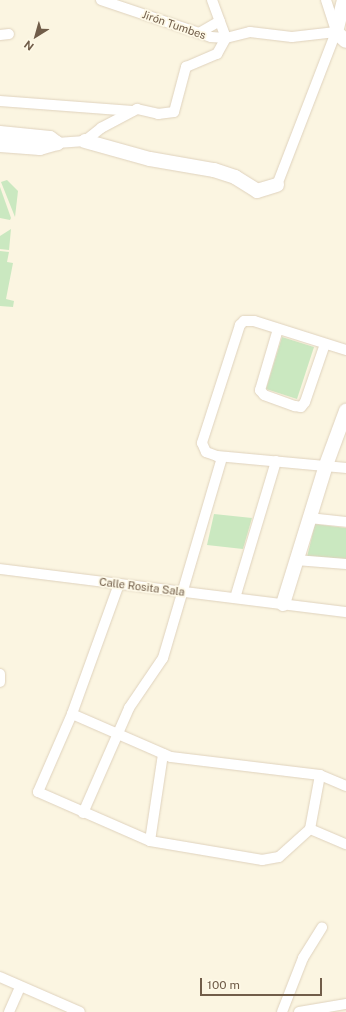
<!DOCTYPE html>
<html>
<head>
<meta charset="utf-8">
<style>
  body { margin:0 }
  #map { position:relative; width:346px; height:1012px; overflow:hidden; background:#fbf5e1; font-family:"Public Sans",sans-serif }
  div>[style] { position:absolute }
  .green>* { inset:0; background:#cae8c0 }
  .roads { filter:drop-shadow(0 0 1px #dfd2bd) drop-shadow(0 0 1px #dfd2bd) }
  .street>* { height:10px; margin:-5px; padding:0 5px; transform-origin:5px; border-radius:5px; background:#fff }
  .secondary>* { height:14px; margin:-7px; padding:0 7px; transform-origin:7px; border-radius:7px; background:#fff }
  span { translate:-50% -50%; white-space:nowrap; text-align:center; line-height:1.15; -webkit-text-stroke:3.5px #fef9e7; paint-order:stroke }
  .street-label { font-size:11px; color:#715d49 }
  .north { position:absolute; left:16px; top:16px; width:40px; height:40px; -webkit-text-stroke:3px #fef9e7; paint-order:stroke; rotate:217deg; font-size:11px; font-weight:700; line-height:16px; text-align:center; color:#715d49 }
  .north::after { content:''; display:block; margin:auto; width:14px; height:18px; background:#715d49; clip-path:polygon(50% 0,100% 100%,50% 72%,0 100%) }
  .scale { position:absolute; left:200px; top:978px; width:122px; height:18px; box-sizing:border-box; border:2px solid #715d49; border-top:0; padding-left:5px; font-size:12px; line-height:14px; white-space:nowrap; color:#715d49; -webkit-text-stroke:3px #fef9e7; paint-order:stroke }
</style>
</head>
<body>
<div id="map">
  <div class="green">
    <i style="clip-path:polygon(7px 180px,18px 191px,15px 217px,1px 182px)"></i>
    <i style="clip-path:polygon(0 187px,11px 218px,10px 220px,0 218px)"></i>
    <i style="clip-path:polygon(11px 229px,9px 250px,0 249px,0 236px)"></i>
    <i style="clip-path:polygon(0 251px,9px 252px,7px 262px,13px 263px,6px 299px,14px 301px,13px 307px,0 306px)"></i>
    <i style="clip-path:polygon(282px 337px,314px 347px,297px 399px,266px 389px)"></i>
    <i style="clip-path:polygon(214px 514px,252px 518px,243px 549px,207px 545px)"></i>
    <i style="clip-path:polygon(315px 524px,346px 528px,346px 562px,307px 557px)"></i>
  </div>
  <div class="roads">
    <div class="street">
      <i style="left:101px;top:0;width:116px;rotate:18.6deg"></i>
      <i style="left:211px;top:37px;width:15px;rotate:4deg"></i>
      <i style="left:226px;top:38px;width:25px;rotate:-14deg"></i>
      <i style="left:250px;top:32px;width:42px;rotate:6.8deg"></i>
      <i style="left:292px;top:37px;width:44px;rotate:-6.5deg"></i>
      <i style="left:212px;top:0;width:40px;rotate:69.8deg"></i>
      <i style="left:326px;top:0;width:32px;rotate:72deg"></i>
      <i style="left:199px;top:33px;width:24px;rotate:-30deg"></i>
      <i style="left:0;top:35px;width:9px;rotate:-6deg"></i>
      <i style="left:0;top:101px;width:133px;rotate:4.3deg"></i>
      <i style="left:57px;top:143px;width:28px;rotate:-4deg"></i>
      <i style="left:85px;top:141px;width:21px;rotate:-39deg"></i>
      <i style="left:101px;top:128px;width:41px;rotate:-27.8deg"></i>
      <i style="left:137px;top:109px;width:22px;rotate:13deg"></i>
      <i style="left:158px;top:114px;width:16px;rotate:-7deg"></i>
      <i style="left:174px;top:112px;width:47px;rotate:-75.1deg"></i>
      <i style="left:186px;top:67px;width:34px;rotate:-23deg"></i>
      <i style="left:217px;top:54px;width:18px;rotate:-61deg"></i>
      <i style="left:277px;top:185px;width:164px;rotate:-68.9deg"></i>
      <i style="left:278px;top:329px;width:64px;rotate:106.4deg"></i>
      <i style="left:260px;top:390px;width:6px;rotate:51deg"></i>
      <i style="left:264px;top:395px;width:33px;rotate:20deg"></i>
      <i style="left:295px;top:406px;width:6px;rotate:9deg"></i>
      <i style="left:301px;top:407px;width:6px;rotate:-51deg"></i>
      <i style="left:305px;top:402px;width:61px;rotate:-71deg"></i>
      <i style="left:346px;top:350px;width:96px;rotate:-162.5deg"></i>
      <i style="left:254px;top:321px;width:10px;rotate:180deg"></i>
      <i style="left:244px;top:321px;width:6px;rotate:135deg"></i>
      <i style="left:240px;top:325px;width:124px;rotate:107.9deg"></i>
      <i style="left:202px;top:443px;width:10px;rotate:66deg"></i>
      <i style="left:206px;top:452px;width:12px;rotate:20deg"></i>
      <i style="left:217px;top:456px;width:130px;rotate:5.3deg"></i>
      <i style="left:309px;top:518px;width:37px;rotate:6deg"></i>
      <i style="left:296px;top:560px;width:50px;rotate:4.6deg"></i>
      <i style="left:0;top:569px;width:349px;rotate:7.1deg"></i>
      <i style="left:119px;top:584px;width:138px;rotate:109.9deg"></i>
      <i style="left:72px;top:714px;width:85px;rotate:113.6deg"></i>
      <i style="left:38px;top:792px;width:122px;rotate:23.6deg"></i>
      <i style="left:150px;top:841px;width:114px;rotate:9.6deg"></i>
      <i style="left:262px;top:860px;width:17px;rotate:-10deg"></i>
      <i style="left:279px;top:857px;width:42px;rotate:-42.1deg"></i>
      <i style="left:310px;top:829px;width:55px;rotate:-79.5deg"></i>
      <i style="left:235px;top:598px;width:143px;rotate:-73.3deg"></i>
      <i style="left:0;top:674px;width:8px;rotate:90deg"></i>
      <i style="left:72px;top:714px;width:108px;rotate:23.5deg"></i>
      <i style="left:171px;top:757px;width:150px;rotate:6.9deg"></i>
      <i style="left:320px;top:775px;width:28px;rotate:23deg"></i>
      <i style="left:83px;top:813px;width:115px;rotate:-66.3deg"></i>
      <i style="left:129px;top:708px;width:60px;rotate:-55.8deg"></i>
      <i style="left:163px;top:658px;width:209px;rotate:-73.6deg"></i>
      <i style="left:310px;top:829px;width:39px;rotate:23deg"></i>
      <i style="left:150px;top:841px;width:88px;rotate:-81.5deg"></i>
      <i style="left:0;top:977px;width:87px;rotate:23.6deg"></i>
      <i style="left:9px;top:1012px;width:27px;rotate:-66deg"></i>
      <i style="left:282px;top:1012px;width:58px;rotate:-68.7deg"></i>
      <i style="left:303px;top:958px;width:36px;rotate:-58deg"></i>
      <i style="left:299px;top:1012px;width:48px;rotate:-9.7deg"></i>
    </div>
    <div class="secondary">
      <i style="left:344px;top:0;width:33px;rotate:104deg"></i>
      <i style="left:336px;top:32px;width:13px;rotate:42deg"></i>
      <i style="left:0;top:133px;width:50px;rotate:5.7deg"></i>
      <i style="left:50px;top:138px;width:9px;rotate:36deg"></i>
      <i style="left:57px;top:143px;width:18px;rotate:164deg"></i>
      <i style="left:40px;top:148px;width:40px;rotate:-175.7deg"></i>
      <i style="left:85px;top:141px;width:67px;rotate:15.5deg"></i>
      <i style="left:150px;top:159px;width:65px;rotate:9.8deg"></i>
      <i style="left:214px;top:170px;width:22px;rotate:18deg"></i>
      <i style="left:235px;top:177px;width:26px;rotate:32deg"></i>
      <i style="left:257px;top:191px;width:21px;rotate:-17deg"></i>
      <i style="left:283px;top:604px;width:145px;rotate:-72.8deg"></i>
      <i style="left:326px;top:465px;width:58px;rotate:-69.7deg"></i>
    </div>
  </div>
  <div class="street-label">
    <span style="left:174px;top:25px;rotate:19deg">Jirón Tumbes</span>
    <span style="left:142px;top:587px;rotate:7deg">Calle Rosita Sala</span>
  </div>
  <div class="north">N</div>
  <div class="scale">100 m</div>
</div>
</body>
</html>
